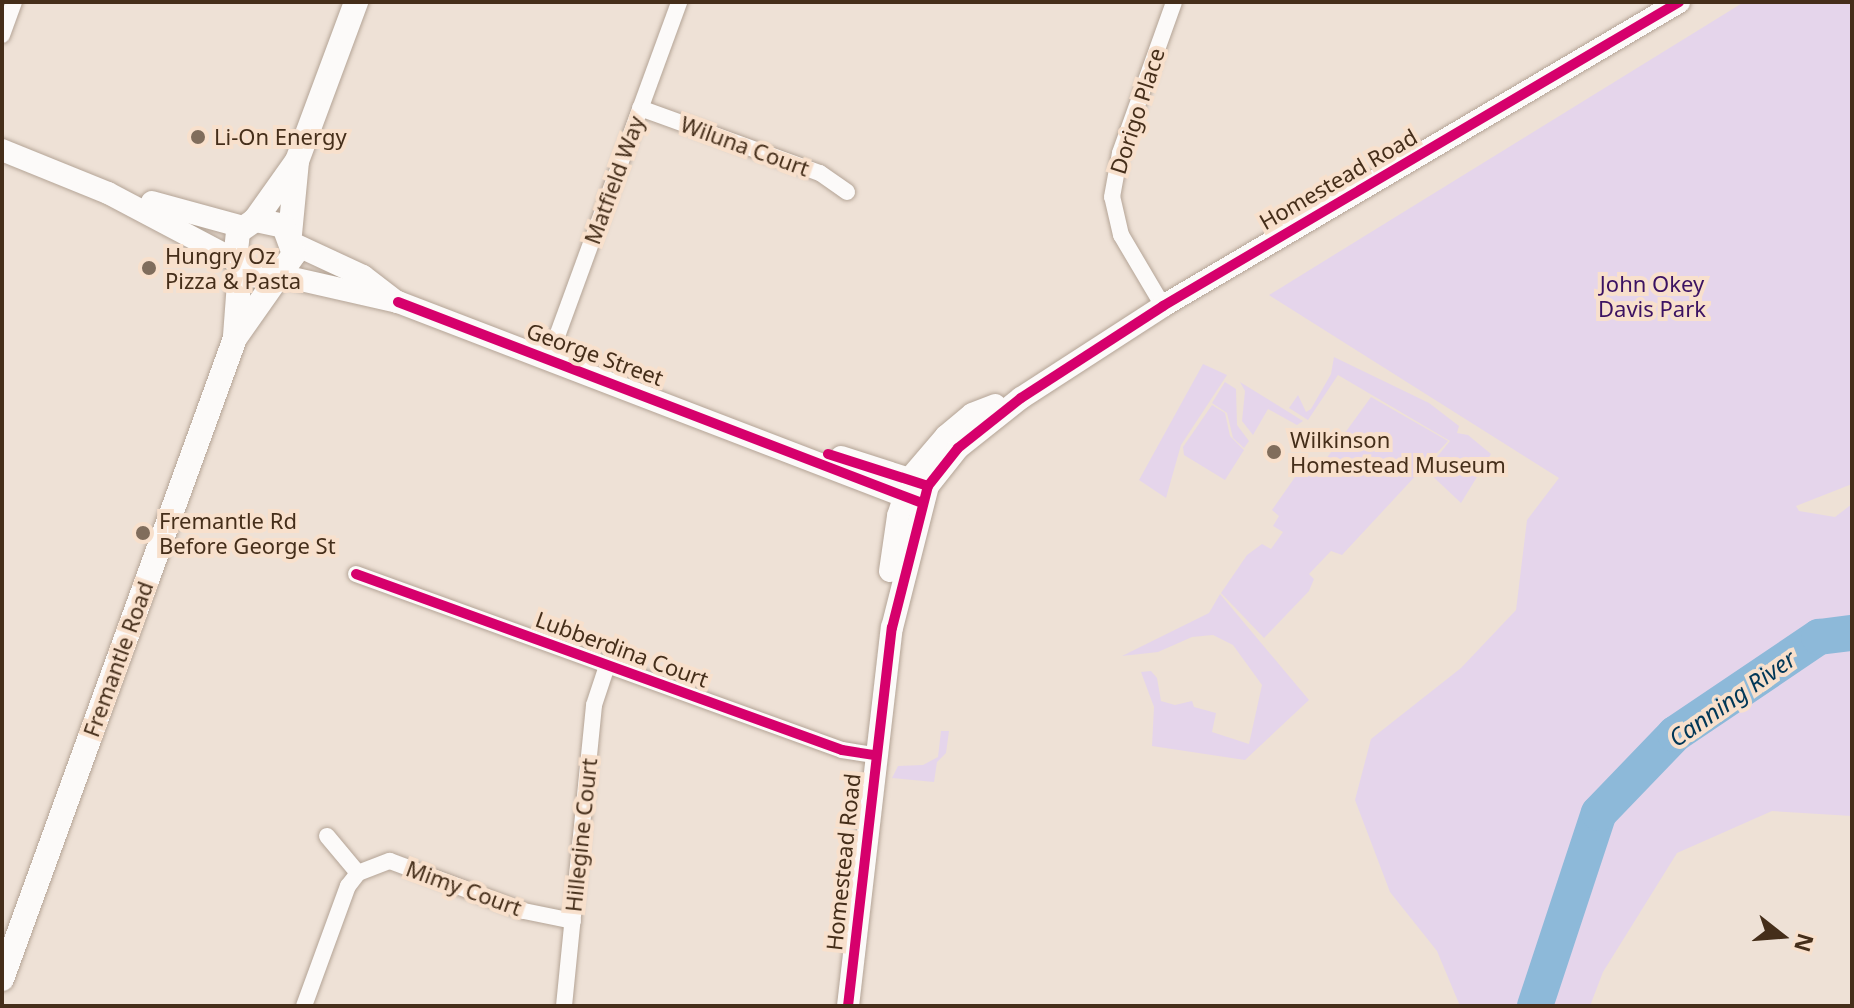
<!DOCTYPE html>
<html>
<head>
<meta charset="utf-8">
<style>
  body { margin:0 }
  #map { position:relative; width:1854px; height:1008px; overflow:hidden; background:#eee1d6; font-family:"Noto Sans",sans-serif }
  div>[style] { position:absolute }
  .green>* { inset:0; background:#e5d5eb }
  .river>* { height:36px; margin:-18px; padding:0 18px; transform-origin:18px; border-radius:18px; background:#8db9d9 }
  .roads { filter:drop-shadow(0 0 2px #b4a496) drop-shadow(0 0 2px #b4a496) }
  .street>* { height:16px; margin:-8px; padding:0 8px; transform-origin:8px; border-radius:8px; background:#fcfaf9 }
  .secondary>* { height:22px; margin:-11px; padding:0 11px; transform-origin:11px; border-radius:11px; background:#fcfaf9 }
  .primary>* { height:24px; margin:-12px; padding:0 12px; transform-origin:12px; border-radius:12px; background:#fcfaf9 }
  .cycleway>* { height:10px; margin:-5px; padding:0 5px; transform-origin:5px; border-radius:5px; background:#d6006c }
  .dots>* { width:22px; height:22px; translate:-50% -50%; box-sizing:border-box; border:4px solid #f8e0cc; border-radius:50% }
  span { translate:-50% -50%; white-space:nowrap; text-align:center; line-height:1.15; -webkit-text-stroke:8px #f8e0cc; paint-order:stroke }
  .street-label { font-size:22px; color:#452e1a }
  .poi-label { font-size:22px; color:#452e1a }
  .left { translate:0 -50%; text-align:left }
  .park-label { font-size:22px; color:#3b1262 }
  .water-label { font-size:24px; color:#003757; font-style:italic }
  .frame { position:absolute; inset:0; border:4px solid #452e1a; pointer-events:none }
  .north { position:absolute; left:1742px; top:896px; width:80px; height:80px; -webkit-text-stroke:6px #f8e0cc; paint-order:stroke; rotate:107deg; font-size:22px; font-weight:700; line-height:32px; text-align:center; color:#452e1a }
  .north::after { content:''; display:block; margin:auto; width:28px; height:36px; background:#452e1a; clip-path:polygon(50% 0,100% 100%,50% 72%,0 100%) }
</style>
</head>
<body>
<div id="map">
  <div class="green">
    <i style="clip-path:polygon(1744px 2px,1852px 2px,1852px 484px,1796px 506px,1799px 511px,1835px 517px,1852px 504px,1852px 816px,1772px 811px,1677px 853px,1603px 972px,1590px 1006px,1460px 1006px,1437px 951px,1390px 892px,1355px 800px,1371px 739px,1461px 668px,1516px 610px,1527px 520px,1559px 478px,1269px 295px)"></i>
    <i style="clip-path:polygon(1334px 357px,1429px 403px,1459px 426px,1457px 433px,1468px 435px,1491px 454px,1461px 503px,1426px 470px,1450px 441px,1338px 375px,1308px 420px,1289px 408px,1298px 395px,1306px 412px,1311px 409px,1331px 374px)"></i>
    <i style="clip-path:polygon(1203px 364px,1227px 375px,1181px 445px,1166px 498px,1139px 480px)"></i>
    <i style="clip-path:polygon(1225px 382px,1236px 389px,1237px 425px,1249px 441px,1244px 448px,1233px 438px,1227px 413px,1212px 403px)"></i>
    <i style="clip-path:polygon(1240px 382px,1303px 421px,1297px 425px,1268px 409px,1253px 435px,1242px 421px,1245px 391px)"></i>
    <i style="clip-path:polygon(1371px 397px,1448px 441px,1342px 555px,1331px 551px,1309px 574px,1314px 579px,1309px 591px,1264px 638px,1221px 593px,1247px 555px,1262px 544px,1271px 549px,1283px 532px,1273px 526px,1279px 516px,1272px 510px,1307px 460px,1321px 466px)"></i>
    <i style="clip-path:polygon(1212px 405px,1225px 413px,1230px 436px,1244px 450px,1225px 480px,1184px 455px,1183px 447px)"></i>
    <i style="clip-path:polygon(1220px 594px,1309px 700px,1245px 760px,1152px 746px,1154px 707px,1141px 672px,1151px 671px,1157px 678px,1161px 701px,1175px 705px,1192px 701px,1194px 707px,1216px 713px,1212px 732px,1249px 744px,1262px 685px,1233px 645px,1213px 635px,1192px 637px,1158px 652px,1122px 656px,1209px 613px)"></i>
    <i style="clip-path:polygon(941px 731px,949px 731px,946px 753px,937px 762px,934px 782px,892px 778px,898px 766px,923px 765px,938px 757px)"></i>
  </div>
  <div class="river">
    <i style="left:1535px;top:1006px;width:203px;rotate:-71.7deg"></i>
    <i style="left:1599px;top:813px;width:110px;rotate:-46.1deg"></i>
    <i style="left:1675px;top:734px;width:174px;rotate:-34deg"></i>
    <i style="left:1819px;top:637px;width:33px;rotate:-7deg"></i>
  </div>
  <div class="roads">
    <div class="street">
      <i style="left:2px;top:35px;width:35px;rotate:-70deg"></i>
      <i style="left:640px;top:108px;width:191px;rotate:19.9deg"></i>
      <i style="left:820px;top:173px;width:33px;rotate:35deg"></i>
      <i style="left:1163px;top:306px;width:82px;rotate:-120.6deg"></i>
      <i style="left:1121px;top:235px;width:39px;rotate:-103deg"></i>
      <i style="left:1112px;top:197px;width:45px;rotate:-79.7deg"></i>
      <i style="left:1120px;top:153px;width:160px;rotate:-70.3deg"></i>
      <i style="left:549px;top:358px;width:379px;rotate:-69.9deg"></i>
      <i style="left:356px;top:574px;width:517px;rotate:19.91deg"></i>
      <i style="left:842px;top:750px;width:33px;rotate:9deg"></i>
      <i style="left:327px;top:836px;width:48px;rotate:50deg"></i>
      <i style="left:358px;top:873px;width:34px;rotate:-21deg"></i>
      <i style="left:390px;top:861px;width:143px;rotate:20.5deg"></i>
      <i style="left:524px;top:911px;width:50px;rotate:11.5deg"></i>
      <i style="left:304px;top:1006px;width:128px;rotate:-69.9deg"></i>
      <i style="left:348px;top:886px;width:16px;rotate:-52deg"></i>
      <i style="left:564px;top:1006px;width:302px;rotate:-84.3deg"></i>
      <i style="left:594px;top:705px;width:41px;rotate:-71.6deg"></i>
    </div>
    <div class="secondary">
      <i style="left:2px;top:150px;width:114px;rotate:22.1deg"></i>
      <i style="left:108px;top:193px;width:144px;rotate:27.8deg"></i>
      <i style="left:152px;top:202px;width:94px;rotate:15.4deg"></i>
      <i style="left:294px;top:244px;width:76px;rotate:24.9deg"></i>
      <i style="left:363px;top:276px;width:43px;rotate:37.4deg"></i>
      <i style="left:279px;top:275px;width:122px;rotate:12.8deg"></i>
      <i style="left:398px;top:302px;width:561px;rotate:20.99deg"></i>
      <i style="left:841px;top:457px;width:85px;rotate:17.8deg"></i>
      <i style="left:890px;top:571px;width:56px;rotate:-81.7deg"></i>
      <i style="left:898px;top:516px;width:41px;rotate:-71.6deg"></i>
      <i style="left:911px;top:477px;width:54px;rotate:-49.5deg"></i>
      <i style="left:946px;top:436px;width:34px;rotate:-40deg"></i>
      <i style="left:972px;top:414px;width:25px;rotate:-21deg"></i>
      <i style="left:848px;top:1006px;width:381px;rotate:-83.4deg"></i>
      <i style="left:892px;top:628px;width:146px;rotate:-75.8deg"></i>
      <i style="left:928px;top:486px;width:48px;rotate:-51.7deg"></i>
      <i style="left:958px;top:448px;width:80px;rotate:-38.4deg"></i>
      <i style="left:1021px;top:398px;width:169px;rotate:-32.9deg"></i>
      <i style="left:1163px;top:306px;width:599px;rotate:-30.5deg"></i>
    </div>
    <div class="primary">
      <i style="left:255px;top:220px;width:72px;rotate:-54.6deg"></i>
      <i style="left:290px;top:234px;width:73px;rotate:-84.5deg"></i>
      <i style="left:297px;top:161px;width:170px;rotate:-69.6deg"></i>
      <i style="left:235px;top:336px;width:67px;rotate:-85.7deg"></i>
      <i style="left:2px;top:979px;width:682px;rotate:-70.02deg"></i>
      <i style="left:235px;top:338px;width:103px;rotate:-54.9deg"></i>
      <i style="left:294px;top:254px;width:30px;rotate:-110deg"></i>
      <i style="left:284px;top:226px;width:30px;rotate:-168deg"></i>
      <i style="left:255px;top:220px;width:21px;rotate:145deg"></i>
      <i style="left:238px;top:232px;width:28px;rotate:96deg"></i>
      <i style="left:235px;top:260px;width:20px;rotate:49deg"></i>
      <i style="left:248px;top:275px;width:28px;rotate:4deg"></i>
    </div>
  </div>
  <div class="cycleway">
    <i style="left:398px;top:302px;width:561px;rotate:20.99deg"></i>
    <i style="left:828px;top:454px;width:105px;rotate:17.7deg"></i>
    <i style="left:356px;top:574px;width:517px;rotate:19.91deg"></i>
    <i style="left:842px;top:750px;width:33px;rotate:9deg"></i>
    <i style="left:848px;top:1006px;width:381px;rotate:-83.4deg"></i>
    <i style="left:892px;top:628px;width:146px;rotate:-75.8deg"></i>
    <i style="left:928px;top:486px;width:48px;rotate:-51.7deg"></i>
    <i style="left:958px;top:448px;width:80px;rotate:-38.4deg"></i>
    <i style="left:1021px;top:398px;width:169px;rotate:-32.9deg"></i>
    <i style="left:1163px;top:306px;width:599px;rotate:-30.5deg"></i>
  </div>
  <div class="dots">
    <i style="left:198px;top:137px;background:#806d5c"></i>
    <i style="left:149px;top:268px;background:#806d5c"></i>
    <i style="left:1274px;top:452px;background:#806d5c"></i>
    <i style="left:143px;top:533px;background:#806d5c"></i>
  </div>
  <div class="street-label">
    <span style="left:1137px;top:111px;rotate:-72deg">Dorigo Place</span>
    <span style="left:745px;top:146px;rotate:20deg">Wiluna Court</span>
    <span style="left:1338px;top:179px;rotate:-30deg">Homestead Road</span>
    <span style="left:614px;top:180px;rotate:-70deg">Matfield Way</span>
    <span style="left:595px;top:354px;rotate:20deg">George Street</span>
    <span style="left:622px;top:649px;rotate:20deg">Lubberdina Court</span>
    <span style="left:118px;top:659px;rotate:-70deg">Fremantle Road</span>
    <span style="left:581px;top:835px;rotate:-84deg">Hillegine Court</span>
    <span style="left:843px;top:862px;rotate:-84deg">Homestead Road</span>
    <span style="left:464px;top:888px;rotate:20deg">Mimy Court</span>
  </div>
  <div class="poi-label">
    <span class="left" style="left:214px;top:137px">Li-On Energy</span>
    <span class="left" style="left:165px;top:268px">Hungry Oz<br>Pizza &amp; Pasta</span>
    <span class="left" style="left:1290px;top:452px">Wilkinson<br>Homestead Museum</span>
    <span class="left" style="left:159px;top:533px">Fremantle Rd<br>Before George St</span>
  </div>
  <div class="park-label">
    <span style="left:1652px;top:296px">John Okey<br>Davis Park</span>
  </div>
  <div class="water-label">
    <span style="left:1732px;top:698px;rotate:-35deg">Canning River</span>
  </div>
  <div class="frame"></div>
  <div class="north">N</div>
</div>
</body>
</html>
